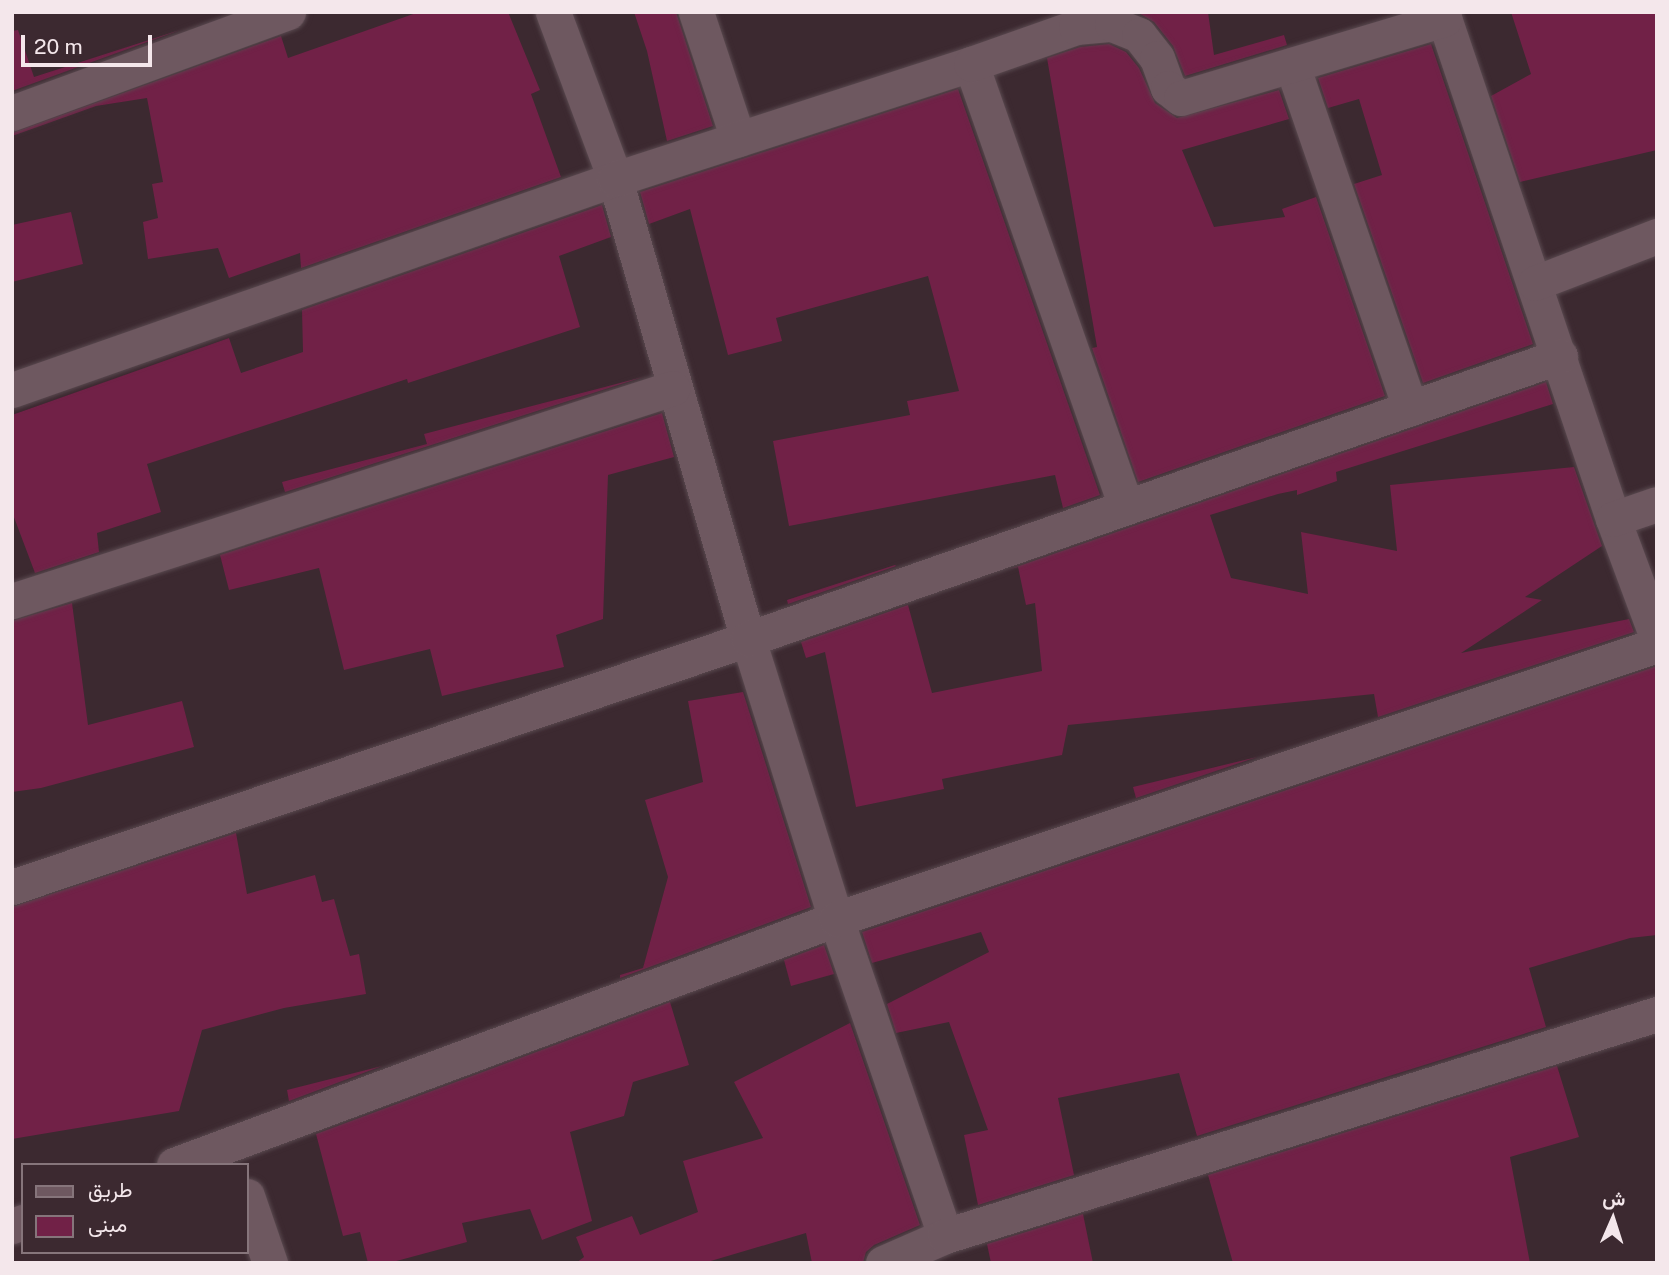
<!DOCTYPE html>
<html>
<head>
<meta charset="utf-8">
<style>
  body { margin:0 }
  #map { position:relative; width:1669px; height:1275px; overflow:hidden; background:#3c2930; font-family:"Public Sans",Vazirmatn,sans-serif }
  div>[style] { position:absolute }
  .building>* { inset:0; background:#712147 }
  .roads { filter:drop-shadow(0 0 2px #59494f) drop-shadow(0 0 2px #59494f) }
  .street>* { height:35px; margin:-17.5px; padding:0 17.5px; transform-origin:17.5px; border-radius:17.5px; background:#6e5860 }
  span { translate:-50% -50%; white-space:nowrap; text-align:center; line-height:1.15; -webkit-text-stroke:5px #3c2930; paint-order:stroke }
  .frame { position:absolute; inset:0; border:14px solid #f4e7eb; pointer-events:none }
  .legend { position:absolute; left:21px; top:1163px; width:228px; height:91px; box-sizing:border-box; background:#3c2930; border:2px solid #86757b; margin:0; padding:9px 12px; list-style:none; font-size:21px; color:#f4e7eb }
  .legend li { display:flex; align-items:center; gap:14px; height:35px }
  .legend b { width:35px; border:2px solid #86757b }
  .north { position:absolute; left:1578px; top:1184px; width:70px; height:70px; -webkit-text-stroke:5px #3c2930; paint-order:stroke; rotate:3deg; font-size:19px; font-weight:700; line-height:28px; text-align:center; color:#f4e7eb }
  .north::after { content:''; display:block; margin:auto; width:24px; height:32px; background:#f4e7eb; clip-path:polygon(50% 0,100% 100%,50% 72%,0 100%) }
  .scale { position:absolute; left:21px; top:35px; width:131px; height:32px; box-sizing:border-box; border:4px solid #f4e7eb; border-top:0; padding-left:9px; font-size:21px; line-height:24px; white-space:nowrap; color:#f4e7eb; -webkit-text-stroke:5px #3c2930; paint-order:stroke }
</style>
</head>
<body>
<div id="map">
  <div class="building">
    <i style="clip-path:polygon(419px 12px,508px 12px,540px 90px,531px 94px,561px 177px,301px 268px,300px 253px,229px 278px,218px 248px,148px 259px,143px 222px,158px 218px,152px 184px,163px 182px,147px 98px,96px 106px,12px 136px,12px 133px,281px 36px,288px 58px)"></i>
    <i style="clip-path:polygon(634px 12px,676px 12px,713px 126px,667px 141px,647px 51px)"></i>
    <i style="clip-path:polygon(1137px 12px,1208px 12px,1214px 55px,1284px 35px,1287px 45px,1185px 76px,1173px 46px,1154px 22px)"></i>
    <i style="clip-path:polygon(1511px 12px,1657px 12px,1657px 150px,1520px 182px,1491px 96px,1531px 74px)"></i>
    <i style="clip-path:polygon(18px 30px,34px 77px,180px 30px,12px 91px,12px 31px)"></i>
    <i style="clip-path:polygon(1109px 44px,1126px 52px,1139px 68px,1155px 103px,1177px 118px,1279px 90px,1289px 119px,1182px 150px,1214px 227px,1285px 217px,1282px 209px,1316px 197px,1385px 396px,1138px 482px,1092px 348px,1097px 347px,1047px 58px,1080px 47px)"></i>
    <i style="clip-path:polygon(1431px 44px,1533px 344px,1423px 383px,1354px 184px,1382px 175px,1359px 99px,1328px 108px,1318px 78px)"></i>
    <i style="clip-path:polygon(958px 89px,1100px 495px,1063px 508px,1055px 475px,789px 526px,773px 441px,910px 415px,907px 401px,959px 391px,928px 276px,776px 318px,782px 341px,728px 355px,690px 209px,649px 224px,640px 192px)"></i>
    <i style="clip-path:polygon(602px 205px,611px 237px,559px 256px,580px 327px,408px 383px,407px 379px,147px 464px,161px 512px,97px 533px,99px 552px,35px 573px,12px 512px,12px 415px,229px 338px,241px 373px,303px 352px,302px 310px)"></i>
    <i style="clip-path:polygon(71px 212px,83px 264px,12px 282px,12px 225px)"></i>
    <i style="clip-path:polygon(643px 377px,285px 492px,282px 482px,427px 444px,424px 434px)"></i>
    <i style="clip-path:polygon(1546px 382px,1553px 404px,1336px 472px,1337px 481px,1297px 495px,1297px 490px,1278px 494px,1210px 515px,1231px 578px,1308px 594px,1301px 532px,1397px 551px,1390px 485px,1574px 467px,1602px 546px,1525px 597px,1542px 600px,1461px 653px,1629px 619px,1634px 632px,1378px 717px,1374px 694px,1068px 725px,1062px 755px,942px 779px,944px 789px,856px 807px,825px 652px,806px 658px,801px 642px,908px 605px,932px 693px,1042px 671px,1035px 603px,1026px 605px,1018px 567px,1010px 569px)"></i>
    <i style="clip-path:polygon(662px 413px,674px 457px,608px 475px,603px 619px,556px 635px,564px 667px,442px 696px,430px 649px,344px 670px,319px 568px,229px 590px,220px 555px)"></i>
    <i style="clip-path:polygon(895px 565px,896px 566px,788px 604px,787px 600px)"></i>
    <i style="clip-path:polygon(72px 603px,88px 725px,182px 701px,194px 747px,41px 788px,12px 792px,12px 621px)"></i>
    <i style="clip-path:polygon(1657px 666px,1657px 935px,1630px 938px,1529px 968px,1546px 1027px,1197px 1136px,1179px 1073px,1058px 1098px,1074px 1175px,978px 1205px,964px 1135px,988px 1130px,949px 1022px,896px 1033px,887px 1004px,989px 952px,981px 932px,872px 963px,862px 932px)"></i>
    <i style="clip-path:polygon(743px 692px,811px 907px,620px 978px,620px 975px,643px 968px,668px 877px,645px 800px,703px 782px,688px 701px)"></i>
    <i style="clip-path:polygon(1257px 757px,1136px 798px,1133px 787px)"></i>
    <i style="clip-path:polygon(236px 833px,247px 894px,315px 875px,322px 902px,334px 899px,350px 956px,359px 954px,366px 994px,284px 1008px,202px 1030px,179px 1111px,12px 1139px,12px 907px)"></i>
    <i style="clip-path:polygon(824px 945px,834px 974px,791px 986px,784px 960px)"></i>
    <i style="clip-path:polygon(670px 1002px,689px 1065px,633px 1082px,624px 1116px,570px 1132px,592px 1221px,542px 1240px,530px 1209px,462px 1223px,467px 1242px,389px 1263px,368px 1263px,360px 1232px,343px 1236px,316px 1134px)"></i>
    <i style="clip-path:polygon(850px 1023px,920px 1225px,874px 1245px,866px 1252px,863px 1263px,812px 1263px,806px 1233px,704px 1263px,576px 1263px,584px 1257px,576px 1237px,632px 1216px,640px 1235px,698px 1212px,683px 1161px,763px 1138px,734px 1082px)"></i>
    <i style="clip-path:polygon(382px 1066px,289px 1101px,287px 1090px)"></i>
    <i style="clip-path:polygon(1557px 1066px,1579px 1137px,1510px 1157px,1530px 1263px,1233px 1263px,1208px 1175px)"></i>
    <i style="clip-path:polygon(1083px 1214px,1093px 1263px,991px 1263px,987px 1244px)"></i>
  </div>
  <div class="roads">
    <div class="street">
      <i style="left:553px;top:12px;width:178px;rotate:69.6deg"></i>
      <i style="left:615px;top:179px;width:479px;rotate:73.9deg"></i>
      <i style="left:748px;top:639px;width:294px;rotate:72.6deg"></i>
      <i style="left:836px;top:919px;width:335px;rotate:71deg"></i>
      <i style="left:696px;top:12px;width:134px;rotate:71.7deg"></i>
      <i style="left:1442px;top:12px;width:535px;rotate:71.36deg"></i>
      <i style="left:1613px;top:519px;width:126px;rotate:69.6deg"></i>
      <i style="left:971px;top:64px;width:469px;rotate:70.7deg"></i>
      <i style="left:1292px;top:65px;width:363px;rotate:71deg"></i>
      <i style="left:12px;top:113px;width:294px;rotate:-20.1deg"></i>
      <i style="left:1535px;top:283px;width:131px;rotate:-21.1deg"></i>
      <i style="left:12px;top:390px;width:639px;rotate:-19.29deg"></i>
      <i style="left:615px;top:179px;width:374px;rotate:-17.9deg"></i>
      <i style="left:971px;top:64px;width:111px;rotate:-19.4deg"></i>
      <i style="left:1076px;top:27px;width:36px;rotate:-5deg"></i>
      <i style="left:1112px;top:24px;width:29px;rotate:22deg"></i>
      <i style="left:1139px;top:35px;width:29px;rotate:52deg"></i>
      <i style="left:1157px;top:58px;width:32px;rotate:70deg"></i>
      <i style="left:1168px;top:88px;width:16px;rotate:38deg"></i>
      <i style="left:1181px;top:98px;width:275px;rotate:-16.7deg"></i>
      <i style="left:1613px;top:519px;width:46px;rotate:-18.8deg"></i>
      <i style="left:12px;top:601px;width:694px;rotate:-17.86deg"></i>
      <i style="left:12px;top:887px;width:777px;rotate:-18.62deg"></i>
      <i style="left:748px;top:639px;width:860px;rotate:-19.21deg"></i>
      <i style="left:174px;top:1165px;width:706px;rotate:-20.39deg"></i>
      <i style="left:836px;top:919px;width:866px;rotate:-18.46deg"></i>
      <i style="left:247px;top:1196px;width:71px;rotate:71.1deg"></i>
      <i style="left:12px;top:1226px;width:12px;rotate:-20deg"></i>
      <i style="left:883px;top:1263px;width:68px;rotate:-23.5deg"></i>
      <i style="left:945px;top:1236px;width:746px;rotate:-17.32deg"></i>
    </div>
  </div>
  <div class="frame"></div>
  <ul class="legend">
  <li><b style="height:9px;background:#6e5860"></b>طريق</li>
  <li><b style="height:19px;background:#712147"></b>مبنى</li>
  </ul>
  <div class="north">ش</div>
  <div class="scale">20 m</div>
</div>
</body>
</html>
